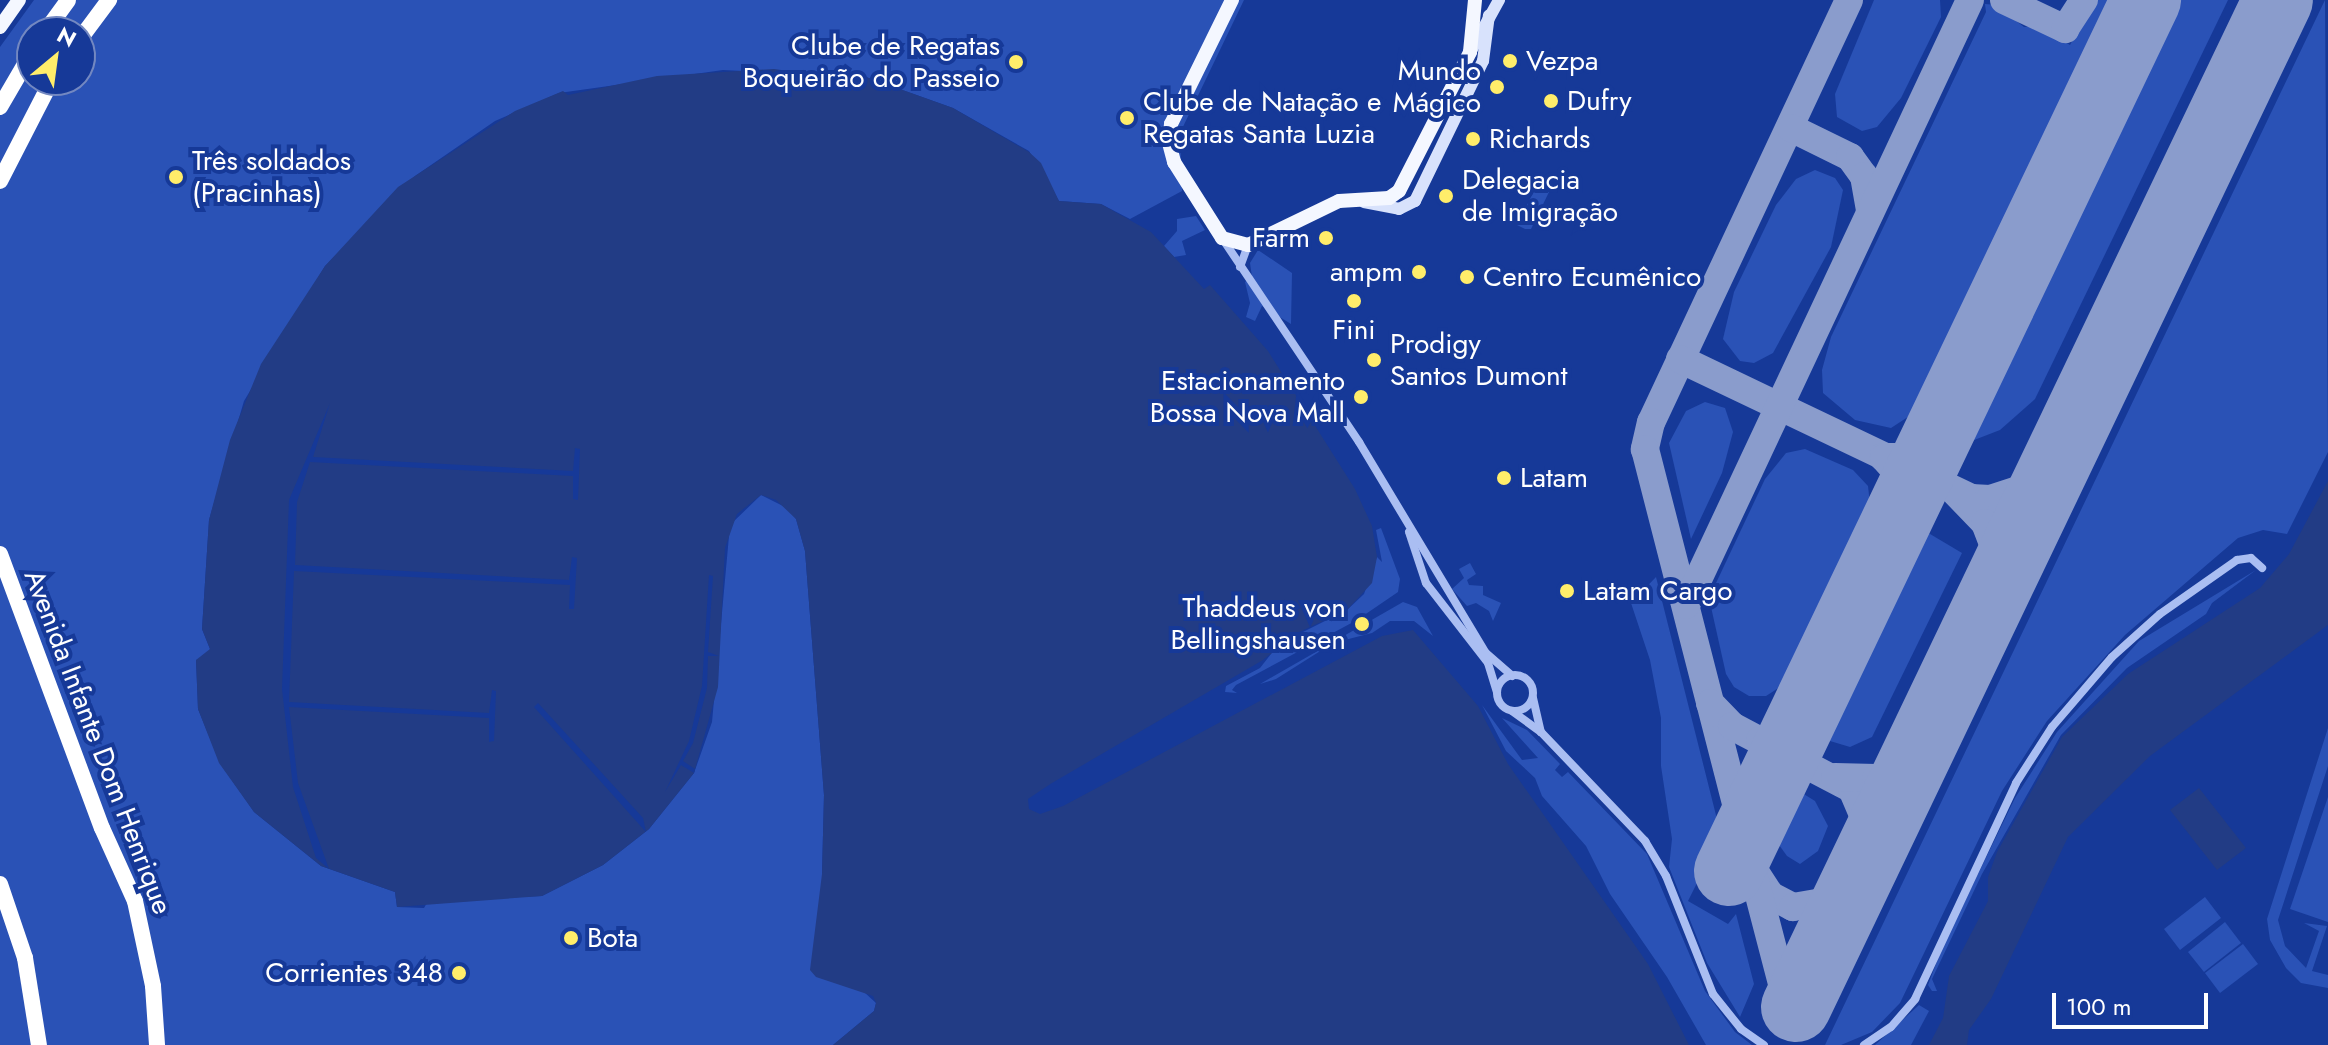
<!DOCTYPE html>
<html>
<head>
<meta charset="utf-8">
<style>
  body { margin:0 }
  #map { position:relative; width:2328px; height:1045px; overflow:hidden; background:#163998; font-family:Jost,sans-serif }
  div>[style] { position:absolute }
  .green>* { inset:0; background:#2a52b6 }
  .water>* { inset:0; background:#223c85 }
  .pier>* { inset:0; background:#163998 }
  .taxiway>* { height:28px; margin:-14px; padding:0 14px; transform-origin:14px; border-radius:14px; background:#8a9ccc }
  .runway>* { height:70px; margin:-35px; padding:0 35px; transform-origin:35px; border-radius:35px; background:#8a9ccc }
  .street>* { height:8px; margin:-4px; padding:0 4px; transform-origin:4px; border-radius:4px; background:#aabef2 }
  .street>.ring { margin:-4px; padding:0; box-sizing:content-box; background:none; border:8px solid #aabef2; border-radius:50% }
  .secondary>* { height:12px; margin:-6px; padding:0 6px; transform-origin:6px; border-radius:6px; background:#d8e2fc }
  .primary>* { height:14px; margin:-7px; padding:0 7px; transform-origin:7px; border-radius:7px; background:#f4f7ff }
  .highway>* { height:16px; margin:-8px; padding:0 8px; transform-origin:8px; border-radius:8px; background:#fff }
  .dots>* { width:22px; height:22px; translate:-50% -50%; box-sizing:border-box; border:4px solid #163998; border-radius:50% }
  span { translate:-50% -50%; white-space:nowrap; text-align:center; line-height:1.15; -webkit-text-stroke:8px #163998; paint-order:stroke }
  .poi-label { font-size:28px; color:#fff }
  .right { translate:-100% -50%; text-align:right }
  .left { translate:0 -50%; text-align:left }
  .street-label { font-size:28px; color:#fff }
  .north { position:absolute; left:16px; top:16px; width:80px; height:80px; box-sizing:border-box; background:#163998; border:2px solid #7388c1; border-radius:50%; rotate:29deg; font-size:22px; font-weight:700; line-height:32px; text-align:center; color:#fff }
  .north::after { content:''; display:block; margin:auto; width:28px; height:36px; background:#ffed6a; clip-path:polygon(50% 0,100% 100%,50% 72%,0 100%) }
  .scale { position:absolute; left:2052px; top:993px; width:156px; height:36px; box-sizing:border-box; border:4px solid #fff; border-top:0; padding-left:10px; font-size:24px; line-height:28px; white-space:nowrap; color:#fff; -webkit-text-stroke:6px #163998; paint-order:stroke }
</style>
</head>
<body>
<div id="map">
  <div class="green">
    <i style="clip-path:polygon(evenodd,34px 0,1244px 0,1180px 133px,1182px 191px,1130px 219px,1101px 204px,1059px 201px,1029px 151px,953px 108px,866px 77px,723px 70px,559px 93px,495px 121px,415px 176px,325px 266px,244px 401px,209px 520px,202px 629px,210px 649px,207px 657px,196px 660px,198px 709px,220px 763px,254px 812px,321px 866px,395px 892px,397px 907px,424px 908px,428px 901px,542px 896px,603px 865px,649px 829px,694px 773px,712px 722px,730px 525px,761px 495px,787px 508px,796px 519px,805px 551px,824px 795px,822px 874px,864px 992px,876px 1003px,874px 1011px,833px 1045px,0 1045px,0 47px,34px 0,32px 32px,80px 32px,80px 80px,32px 80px,32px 32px)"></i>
    <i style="clip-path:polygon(1874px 0,1940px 0,1941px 17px,1901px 98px,1877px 127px,1862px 131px,1837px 117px,1835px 94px)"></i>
    <i style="clip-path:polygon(2094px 0,2113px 0,1917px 411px,1891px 428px,1855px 420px,1823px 393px,1822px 370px,1831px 337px,1986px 12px,1985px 4px,1996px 5px,2024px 27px,2041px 26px,2070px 45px)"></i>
    <i style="clip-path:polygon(2179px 0,2228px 0,2035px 399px,2000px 430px,1969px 442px)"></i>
    <i style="clip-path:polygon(2325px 0,2328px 452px,2287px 534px,2263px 530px,2238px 538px,2125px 635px,2047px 721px,2002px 791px,1900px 1003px,1872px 1032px,1841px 1045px,1825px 1045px)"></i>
    <i style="clip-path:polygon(1815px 170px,1835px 178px,1843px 190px,1831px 247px,1773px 353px,1754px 363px,1740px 361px,1723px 339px,1734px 292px,1776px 205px,1796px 179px)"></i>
    <i style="clip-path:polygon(1538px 183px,1549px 192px,1531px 229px,1525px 229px,1517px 225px)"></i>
    <i style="clip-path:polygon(1196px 216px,1205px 230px,1182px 241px,1186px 255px,1174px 257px,1164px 246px,1177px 231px,1177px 219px)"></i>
    <i style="clip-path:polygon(1258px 250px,1292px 273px,1291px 324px,1262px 306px,1255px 321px,1246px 317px,1250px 303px,1245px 282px,1252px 277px,1250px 263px)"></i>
    <i style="clip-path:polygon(1705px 402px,1725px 408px,1733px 432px,1722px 473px,1691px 539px,1669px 443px,1686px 411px)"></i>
    <i style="clip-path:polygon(1805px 449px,1853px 470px,1868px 486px,1870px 504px,1786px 683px,1766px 696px,1749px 696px,1734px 687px,1726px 674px,1709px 598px,1765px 479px,1786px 453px)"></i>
    <i style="clip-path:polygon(1381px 528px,1400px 579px,1398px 592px,1357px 620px,1236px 685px,1232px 690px,1237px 693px,1225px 692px,1226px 686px,1260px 668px,1279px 644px,1347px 610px,1364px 594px,1377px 557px,1382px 562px,1376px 530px)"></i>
    <i style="clip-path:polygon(1925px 531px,1962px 553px,1872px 737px,1850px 747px,1830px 741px,1826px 736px)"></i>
    <i style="clip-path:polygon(1470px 563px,1476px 574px,1467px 580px,1469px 585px,1483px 586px,1483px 595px,1501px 603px,1493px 621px,1489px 611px,1476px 603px,1467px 606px,1452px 589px,1464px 578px,1459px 569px)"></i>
    <i style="clip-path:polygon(2256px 570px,2212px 603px,2206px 614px,2127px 668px,2061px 735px,1982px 874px,1932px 979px,1937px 991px,1932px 991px,1928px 985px,1942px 948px,2015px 798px,2057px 732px,2139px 641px)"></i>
    <i style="clip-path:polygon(1656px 577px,1721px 835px,1688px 901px,1728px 924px,1736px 914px,1754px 984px,1740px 1017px,1707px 963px,1669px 867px,1672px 839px,1661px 766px,1661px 718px,1650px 660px,1631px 603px)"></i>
    <i style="clip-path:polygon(1403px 602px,1417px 607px,1433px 636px,1414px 621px,1390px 621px,1372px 633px,1333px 643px,1276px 679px,1260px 684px)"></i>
    <i style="clip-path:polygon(1482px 705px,1522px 760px,1538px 758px,1502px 718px,1527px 730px,1560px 764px,1555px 770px,1562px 777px,1568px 772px,1647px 854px,1705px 991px,1735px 1032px,1752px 1045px,1706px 1045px,1667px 977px,1610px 894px,1586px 846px,1542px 796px,1535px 778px,1506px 751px)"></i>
    <i style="clip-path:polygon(2328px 728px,2328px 766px,2278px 920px,2285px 946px,2306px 968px,2319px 931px,2304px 923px,2327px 926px,2312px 971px,2328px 975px,2328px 988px,2301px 983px,2286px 968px,2270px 940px,2267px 919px)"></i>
    <i style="clip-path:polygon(1794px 788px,1815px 801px,1828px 826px,1818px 851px,1800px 864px,1787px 856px,1772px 835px)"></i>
    <i style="clip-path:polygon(2328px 797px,2328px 922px,2290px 909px)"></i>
    <i style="clip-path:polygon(2205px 897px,2221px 918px,2180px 950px,2164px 929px)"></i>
    <i style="clip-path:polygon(2225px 922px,2241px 943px,2204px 972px,2188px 952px)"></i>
    <i style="clip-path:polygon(2243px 944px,2258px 964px,2220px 993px,2205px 973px)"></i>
    <i style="clip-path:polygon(1919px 1005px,1929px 1011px,1911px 1045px,1875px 1045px)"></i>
  </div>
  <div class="water">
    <i style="clip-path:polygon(774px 69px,844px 79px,848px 74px,866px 77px,953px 108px,1029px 152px,1041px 163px,1059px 201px,1101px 204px,1151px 232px,1204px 289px,1210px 285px,1268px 351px,1355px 489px,1372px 526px,1377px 557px,1372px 583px,1347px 610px,1297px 633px,1263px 660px,1052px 783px,1028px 799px,1029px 809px,1040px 814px,1063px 806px,1382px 636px,1413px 630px,1478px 706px,1508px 764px,1648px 964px,1689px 1045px,833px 1045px,874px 1011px,876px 1003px,873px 996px,816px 977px,810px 970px,822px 874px,824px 795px,805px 551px,796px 519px,776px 500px,761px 495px,737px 514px,725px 548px,718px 687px,694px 773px,649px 829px,603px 865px,542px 896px,397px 907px,395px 892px,321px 866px,254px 812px,219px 763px,198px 709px,196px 660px,210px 649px,202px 629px,209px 520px,230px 440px,261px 364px,325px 266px,398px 187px,515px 111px,563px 91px,568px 95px,657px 76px)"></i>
    <i style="clip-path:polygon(2328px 481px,2328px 625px,2150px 756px,2068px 837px,1991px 999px,1969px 1030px,1967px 1045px,1929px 1045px,1943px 1018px,1949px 976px,1988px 901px,1988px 877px,1997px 852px,2062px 737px,2128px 674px,2260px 588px,2289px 554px)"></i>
    <i style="clip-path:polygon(2199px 788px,2246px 848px,2217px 870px,2170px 810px)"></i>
  </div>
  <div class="pier">
    <i style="clip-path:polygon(330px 403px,313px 457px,573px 471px,575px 448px,580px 449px,578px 500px,573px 499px,573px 476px,310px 462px,297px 502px,295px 565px,569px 580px,572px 557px,577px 558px,574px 609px,569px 609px,570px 585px,294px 571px,289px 702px,489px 713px,492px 690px,496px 691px,494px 741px,489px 742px,489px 718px,289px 707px,298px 783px,329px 869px,316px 858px,293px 787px,282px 689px,289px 500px)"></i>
    <i style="clip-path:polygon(709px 575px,713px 576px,708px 652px,719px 656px,708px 656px,707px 688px,693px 743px,683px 761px,695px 769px,694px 773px,681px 765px,665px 792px,689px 741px,702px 686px)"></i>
    <i style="clip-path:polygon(538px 703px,643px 818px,646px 832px,534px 707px)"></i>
  </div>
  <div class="taxiway">
    <i style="left:1849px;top:0;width:466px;rotate:115.1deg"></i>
    <i style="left:1651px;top:422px;width:28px;rotate:103deg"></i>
    <i style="left:1645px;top:449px;width:431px;rotate:75.6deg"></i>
    <i style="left:1752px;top:867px;width:33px;rotate:57deg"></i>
    <i style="left:1770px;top:895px;width:26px;rotate:28deg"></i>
    <i style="left:1793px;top:907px;width:43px;rotate:-9.5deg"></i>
    <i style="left:1835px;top:900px;width:31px;rotate:-48deg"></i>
    <i style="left:2004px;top:0;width:68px;rotate:25.4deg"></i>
    <i style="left:2065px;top:29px;width:35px;rotate:-57deg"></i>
    <i style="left:1791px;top:128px;width:66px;rotate:26.2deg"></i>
    <i style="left:1850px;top:157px;width:24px;rotate:54deg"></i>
    <i style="left:1864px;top:176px;width:36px;rotate:80deg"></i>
    <i style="left:1680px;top:359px;width:322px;rotate:25.5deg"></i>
    <i style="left:1971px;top:498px;width:19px;rotate:3deg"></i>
    <i style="left:1990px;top:499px;width:42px;rotate:-18deg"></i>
    <i style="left:2030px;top:486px;width:42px;rotate:-46deg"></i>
    <i style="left:1883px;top:457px;width:29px"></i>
    <i style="left:1912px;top:457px;width:31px;rotate:-40deg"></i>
    <i style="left:1884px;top:458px;width:27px;rotate:48deg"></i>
    <i style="left:1902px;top:478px;width:35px;rotate:93deg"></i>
    <i style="left:1956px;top:493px;width:42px;rotate:46deg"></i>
    <i style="left:1985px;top:523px;width:28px;rotate:69deg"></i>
    <i style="left:1995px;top:549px;width:62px;rotate:99.3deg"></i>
    <i style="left:1686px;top:605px;width:668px;rotate:-64.85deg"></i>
    <i style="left:1710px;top:703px;width:32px;rotate:46deg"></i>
    <i style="left:1732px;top:726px;width:136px;rotate:27.7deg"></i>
    <i style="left:1852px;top:789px;width:30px;rotate:67deg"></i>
    <i style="left:1864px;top:817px;width:36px;rotate:84deg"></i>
    <i style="left:1760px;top:740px;width:29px;rotate:-18deg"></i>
    <i style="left:1788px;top:731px;width:29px;rotate:-52deg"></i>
    <i style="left:1835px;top:777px;width:41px;rotate:1.4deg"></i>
    <i style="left:1876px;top:778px;width:18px;rotate:-19deg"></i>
    <i style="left:1893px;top:772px;width:35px;rotate:-43deg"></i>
    <i style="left:1755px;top:880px;width:115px;rotate:75.4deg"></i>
    <i style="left:1784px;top:991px;width:9px;rotate:32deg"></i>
    <i style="left:1792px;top:996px;width:10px;rotate:-17deg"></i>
  </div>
  <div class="runway">
    <i style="left:1729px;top:871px;width:966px;rotate:-64.42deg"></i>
    <i style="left:1796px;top:1007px;width:1116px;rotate:-64.42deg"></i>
  </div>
  <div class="street">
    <i style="left:1222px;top:238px;width:246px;rotate:56.1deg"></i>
    <i style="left:1359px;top:442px;width:246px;rotate:59deg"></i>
    <i style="left:1486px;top:653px;width:35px;rotate:41deg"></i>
    <i style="left:1240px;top:267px;width:23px;rotate:-70deg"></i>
    <i style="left:1409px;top:532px;width:54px;rotate:71.6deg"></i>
    <i style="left:1426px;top:583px;width:101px;rotate:52.2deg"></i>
    <i style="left:1488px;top:663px;width:31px;rotate:73deg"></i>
    <i class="ring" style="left:1497px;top:675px;width:28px;height:28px"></i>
    <i style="left:1533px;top:698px;width:35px;rotate:77deg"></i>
    <i style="left:1512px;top:711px;width:36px;rotate:36deg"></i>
    <i style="left:1541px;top:732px;width:151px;rotate:46.3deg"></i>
    <i style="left:1645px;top:841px;width:41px;rotate:59deg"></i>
    <i style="left:1666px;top:876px;width:127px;rotate:68.3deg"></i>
    <i style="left:1713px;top:994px;width:45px;rotate:51.3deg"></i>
    <i style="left:1741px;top:1029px;width:28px;rotate:35deg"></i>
    <i style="left:1864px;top:1045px;width:32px;rotate:-34deg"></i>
    <i style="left:1891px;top:1027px;width:37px;rotate:-49deg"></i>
    <i style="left:1915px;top:999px;width:238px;rotate:-64.9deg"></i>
    <i style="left:2016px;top:783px;width:67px;rotate:-57.3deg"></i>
    <i style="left:2052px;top:727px;width:92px;rotate:-49.4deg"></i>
    <i style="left:2112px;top:657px;width:64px;rotate:-41.9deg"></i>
    <i style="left:2160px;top:614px;width:94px;rotate:-35deg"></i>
    <i style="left:2237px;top:560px;width:14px;rotate:-8deg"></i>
    <i style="left:2251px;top:558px;width:15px;rotate:42deg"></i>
  </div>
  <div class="secondary">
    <i style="left:1472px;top:49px;width:56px;rotate:-61.1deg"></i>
    <i style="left:1364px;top:202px;width:36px;rotate:11deg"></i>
    <i style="left:1399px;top:209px;width:18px;rotate:-27deg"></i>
    <i style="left:1415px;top:201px;width:156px;rotate:-64.1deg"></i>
    <i style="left:1483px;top:61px;width:46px;rotate:-82.6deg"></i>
  </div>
  <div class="primary">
    <i style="left:1232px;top:0;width:138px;rotate:116.2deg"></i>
    <i style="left:1171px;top:124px;width:19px;rotate:96deg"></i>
    <i style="left:1169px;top:143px;width:20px;rotate:75deg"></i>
    <i style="left:1174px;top:162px;width:90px;rotate:57.7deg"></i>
    <i style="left:1222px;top:238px;width:27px;rotate:15deg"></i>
    <i style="left:1248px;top:245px;width:101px;rotate:-25.8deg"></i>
    <i style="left:1339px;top:201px;width:50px;rotate:-3.4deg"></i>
    <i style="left:1389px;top:198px;width:12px;rotate:-35deg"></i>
    <i style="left:1399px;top:191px;width:156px;rotate:-62.9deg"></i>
    <i style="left:1470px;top:52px;width:52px;rotate:-84.5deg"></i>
    <i style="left:0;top:27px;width:33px;rotate:-55deg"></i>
  </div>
  <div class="highway">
    <i style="left:45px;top:32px;width:39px;rotate:-54deg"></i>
    <i style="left:80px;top:39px;width:49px;rotate:-53.4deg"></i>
    <i style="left:0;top:107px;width:64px;rotate:-59.8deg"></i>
    <i style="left:0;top:181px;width:114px;rotate:-62.8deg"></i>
    <i style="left:0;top:554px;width:292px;rotate:69.6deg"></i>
    <i style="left:102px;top:828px;width:80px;rotate:65.7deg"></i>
    <i style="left:135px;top:901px;width:87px;rotate:78deg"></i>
    <i style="left:153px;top:986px;width:59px;rotate:86.1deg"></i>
    <i style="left:0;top:884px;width:78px;rotate:71.3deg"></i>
    <i style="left:25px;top:958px;width:88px;rotate:80.9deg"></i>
  </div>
  <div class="dots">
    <i style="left:1510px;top:61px;background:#ffed6a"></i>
    <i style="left:1016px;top:62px;background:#ffed6a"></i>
    <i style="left:1497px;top:87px;background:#ffed6a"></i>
    <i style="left:1551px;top:101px;background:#ffed6a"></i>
    <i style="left:1127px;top:118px;background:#ffed6a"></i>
    <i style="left:1473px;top:139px;background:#ffed6a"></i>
    <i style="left:176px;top:177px;background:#ffed6a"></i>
    <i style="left:1446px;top:196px;background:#ffed6a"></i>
    <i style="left:1326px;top:238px;background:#ffed6a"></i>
    <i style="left:1419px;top:272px;background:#ffed6a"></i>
    <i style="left:1467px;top:277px;background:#ffed6a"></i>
    <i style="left:1354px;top:301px;background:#ffed6a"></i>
    <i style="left:1374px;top:360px;background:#ffed6a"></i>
    <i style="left:1361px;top:397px;background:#ffed6a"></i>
    <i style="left:1504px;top:478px;background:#ffed6a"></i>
    <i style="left:1567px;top:591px;background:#ffed6a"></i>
    <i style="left:1362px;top:624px;background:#ffed6a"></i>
    <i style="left:571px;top:938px;background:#ffed6a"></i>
    <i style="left:459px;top:973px;background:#ffed6a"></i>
  </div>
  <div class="poi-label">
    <span class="right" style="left:1000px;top:62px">Clube de Regatas<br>Boqueirão do Passeio</span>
    <span class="left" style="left:1526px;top:61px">Vezpa</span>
    <span class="right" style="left:1481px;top:87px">Mundo<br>Mágico</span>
    <span class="left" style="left:1567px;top:101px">Dufry</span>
    <span class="left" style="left:1143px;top:118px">Clube de Natação e<br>Regatas Santa Luzia</span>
    <span class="left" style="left:1489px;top:139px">Richards</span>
    <span class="left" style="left:192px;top:177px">Três soldados<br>(Pracinhas)</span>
    <span class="left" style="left:1462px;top:196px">Delegacia<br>de Imigração</span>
    <span class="right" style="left:1310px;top:238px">Farm</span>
    <span class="right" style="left:1403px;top:272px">ampm</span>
    <span class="left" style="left:1483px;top:277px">Centro Ecumênico</span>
    <span style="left:1354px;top:330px">Fini</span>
    <span class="left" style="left:1390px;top:360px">Prodigy<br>Santos Dumont</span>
    <span class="right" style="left:1345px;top:397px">Estacionamento<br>Bossa Nova Mall</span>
    <span class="left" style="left:1520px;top:478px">Latam</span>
    <span class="left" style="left:1583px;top:591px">Latam Cargo</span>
    <span class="right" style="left:1346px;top:624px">Thaddeus von<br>Bellingshausen</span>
    <span class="left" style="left:587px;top:938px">Bota</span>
    <span class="right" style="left:443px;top:973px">Corrientes 348</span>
  </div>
  <div class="street-label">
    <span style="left:98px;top:742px;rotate:69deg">Avenida Infante Dom Henrique</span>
  </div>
  <div class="north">N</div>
  <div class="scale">100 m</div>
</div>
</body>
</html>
